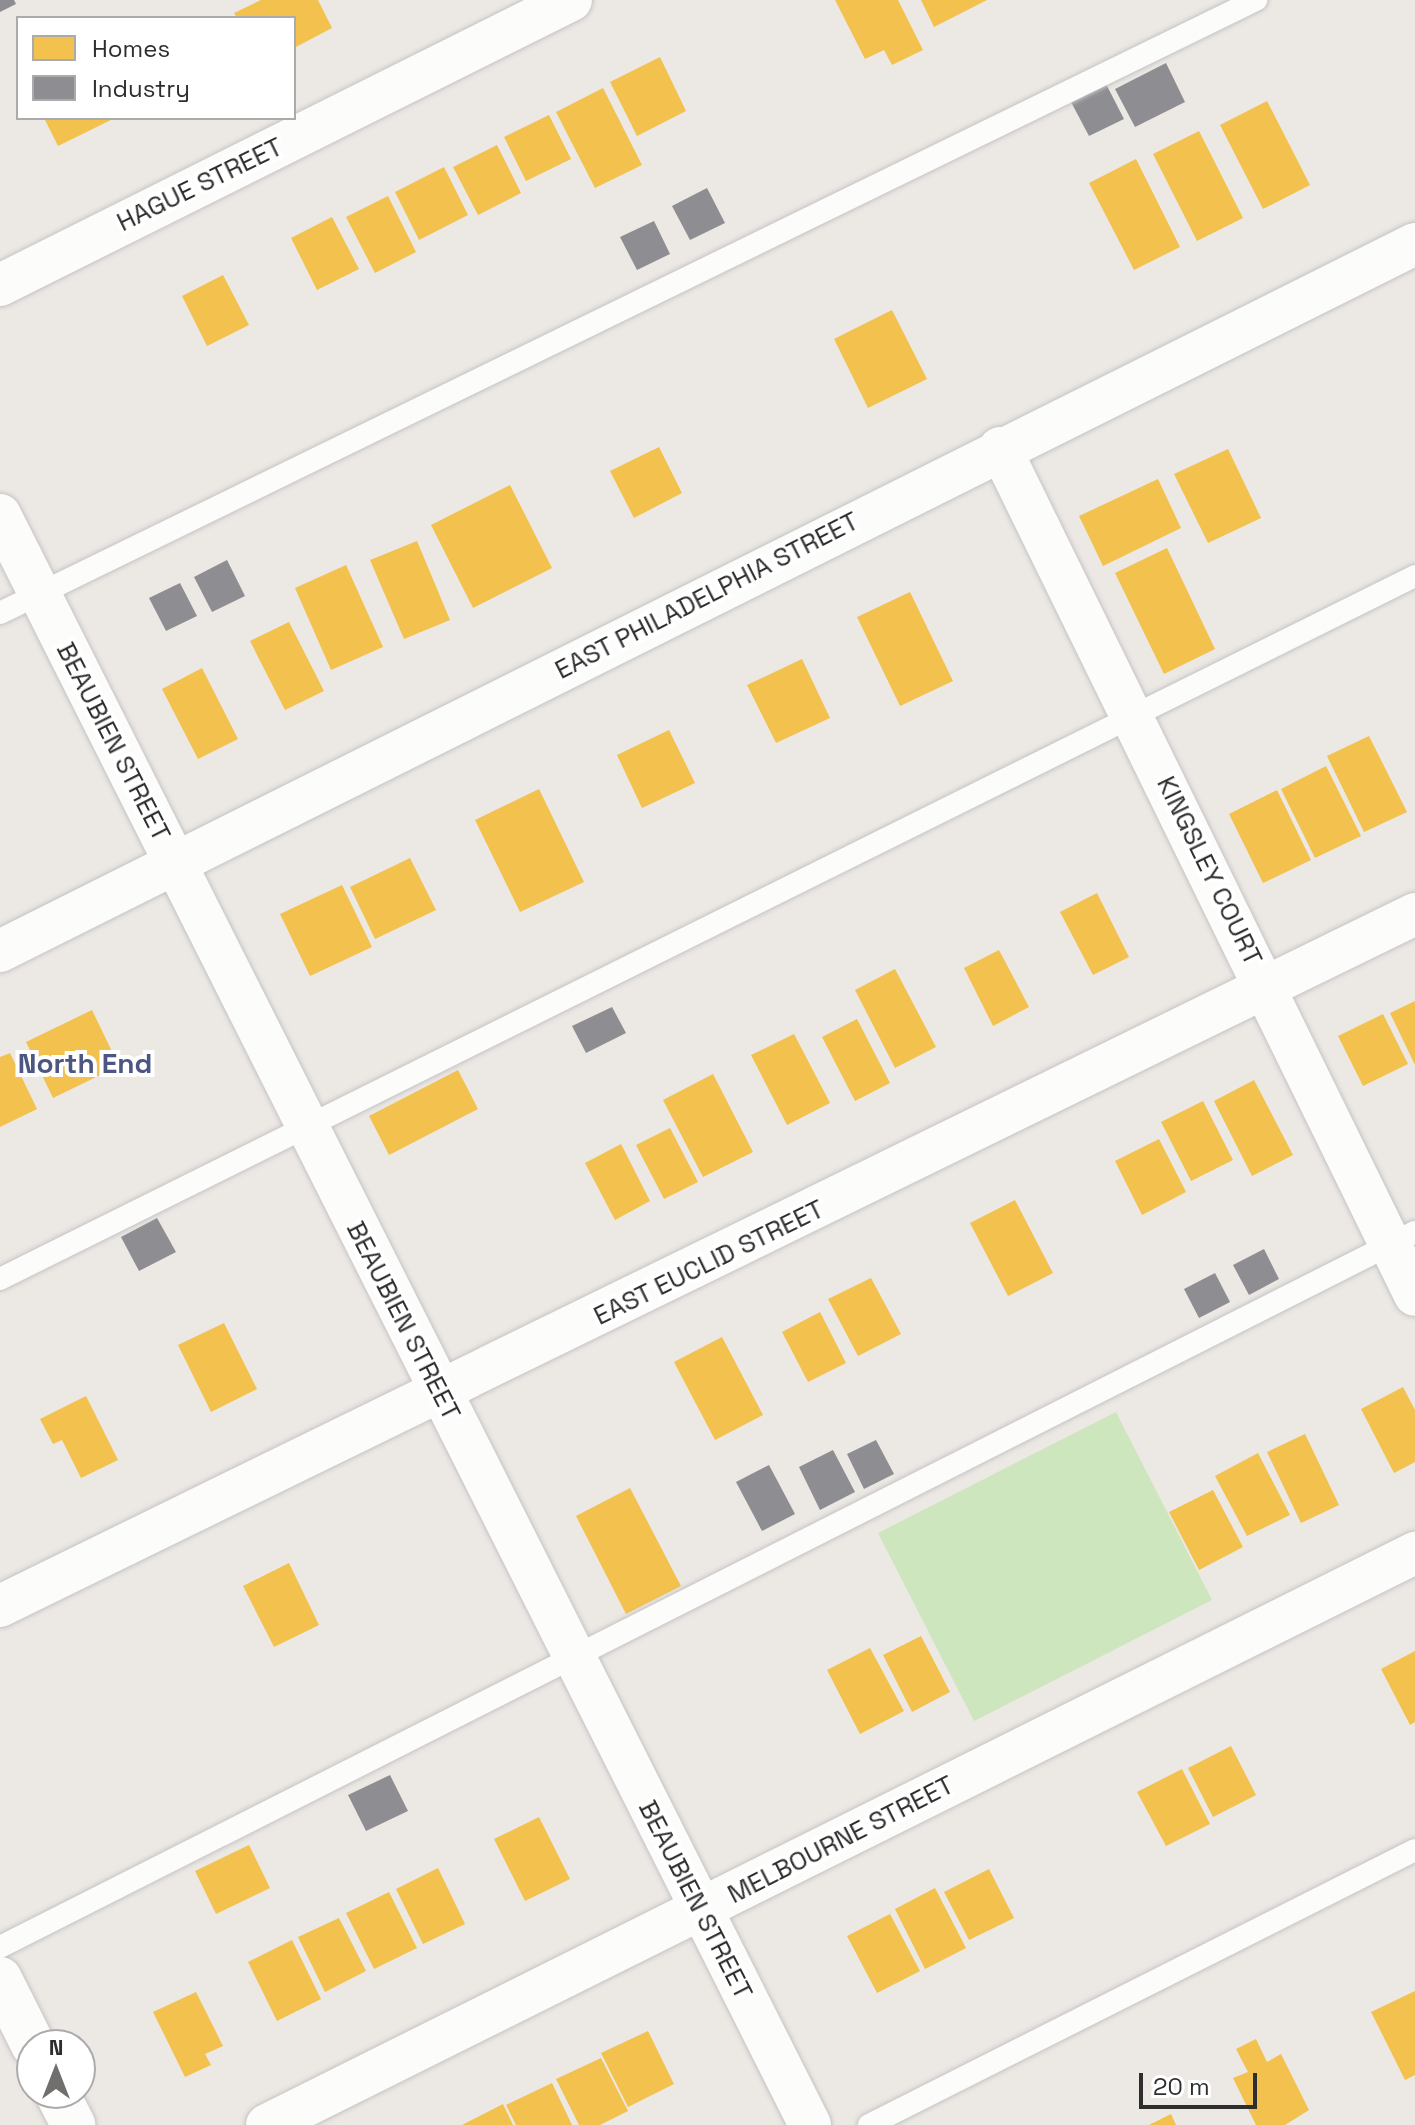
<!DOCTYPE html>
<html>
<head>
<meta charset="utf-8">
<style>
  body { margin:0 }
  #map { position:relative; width:1415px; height:2125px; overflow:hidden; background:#ece8e4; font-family:"Space Grotesk",sans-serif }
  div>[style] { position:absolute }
  .green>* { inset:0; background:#cee6be }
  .homes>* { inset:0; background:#f2c14e }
  .industry>* { inset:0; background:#8d8d92 }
  .roads { filter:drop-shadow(0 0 2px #c5c4c5) drop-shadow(0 0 2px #c5c4c5) }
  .service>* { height:22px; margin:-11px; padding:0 11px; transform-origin:11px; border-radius:11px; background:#fcfcfb }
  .minor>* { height:42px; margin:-21px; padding:0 21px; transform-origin:21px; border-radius:21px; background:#fcfcfb }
  .tertiary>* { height:44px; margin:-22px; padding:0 22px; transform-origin:22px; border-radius:22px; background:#fcfcfb }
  span { translate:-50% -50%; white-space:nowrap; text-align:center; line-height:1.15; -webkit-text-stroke:8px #fff; paint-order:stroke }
  .street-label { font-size:26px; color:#2e2e2e }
  .neighbourhood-label { font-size:28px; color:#4d5680; font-weight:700 }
  .legend { position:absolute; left:16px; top:16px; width:280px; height:104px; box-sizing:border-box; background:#fff; border:2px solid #ababab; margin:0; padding:10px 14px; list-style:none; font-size:24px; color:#2e2e2e }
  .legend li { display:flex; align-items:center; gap:16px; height:40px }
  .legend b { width:40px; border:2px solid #ababab }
  .north { position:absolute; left:16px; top:2029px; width:80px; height:80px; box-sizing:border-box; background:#fff; border:2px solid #ababab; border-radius:50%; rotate:0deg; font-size:22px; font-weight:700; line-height:32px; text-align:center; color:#2e2e2e }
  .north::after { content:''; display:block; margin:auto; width:28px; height:36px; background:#706f6e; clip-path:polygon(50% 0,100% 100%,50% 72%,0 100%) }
  .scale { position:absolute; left:1139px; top:2073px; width:118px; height:36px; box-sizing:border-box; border:4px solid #2e2e2e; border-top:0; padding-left:10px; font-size:24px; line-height:28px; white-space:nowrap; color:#2e2e2e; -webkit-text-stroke:6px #fff; paint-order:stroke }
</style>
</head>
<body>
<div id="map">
  <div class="green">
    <i style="clip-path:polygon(1116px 1412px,1212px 1600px,974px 1721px,878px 1533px)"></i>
  </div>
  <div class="homes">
    <i style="clip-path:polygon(261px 0,318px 0,332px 28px,294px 48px,294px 18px,237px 18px,234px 13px)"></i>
    <i style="clip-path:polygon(835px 0,898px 0,923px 50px,892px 65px,884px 50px,865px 59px)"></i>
    <i style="clip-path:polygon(921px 0,987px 0,934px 27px)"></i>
    <i style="clip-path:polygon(660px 57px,686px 111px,637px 136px,610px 82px)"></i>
    <i style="clip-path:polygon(603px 88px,642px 165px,595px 188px,556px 112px)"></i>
    <i style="clip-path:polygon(1267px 101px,1310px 185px,1263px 209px,1220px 125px)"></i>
    <i style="clip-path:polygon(549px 115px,571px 159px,526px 181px,504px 137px)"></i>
    <i style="clip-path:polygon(44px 118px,115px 118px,58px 146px)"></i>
    <i style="clip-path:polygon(1199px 131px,1243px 218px,1197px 241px,1153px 154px)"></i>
    <i style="clip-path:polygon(497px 145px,521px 193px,478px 215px,453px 167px)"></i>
    <i style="clip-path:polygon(1136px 159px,1180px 247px,1134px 270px,1089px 183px)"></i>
    <i style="clip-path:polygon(444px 167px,468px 215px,419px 240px,395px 192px)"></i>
    <i style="clip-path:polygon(388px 196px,416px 252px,375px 273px,346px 217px)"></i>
    <i style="clip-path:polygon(332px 217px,359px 269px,317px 290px,291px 238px)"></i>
    <i style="clip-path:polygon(223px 275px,249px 325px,207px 346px,182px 296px)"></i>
    <i style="clip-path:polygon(892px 310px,927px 379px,868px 408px,834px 339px)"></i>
    <i style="clip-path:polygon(659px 447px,682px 493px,634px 518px,610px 471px)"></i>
    <i style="clip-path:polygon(1228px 449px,1261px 518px,1208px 543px,1174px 474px)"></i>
    <i style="clip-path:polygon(1158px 479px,1181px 528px,1103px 566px,1079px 516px)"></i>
    <i style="clip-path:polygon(510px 485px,552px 568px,473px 608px,431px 525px)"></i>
    <i style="clip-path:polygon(417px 541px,450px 620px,404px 639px,370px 560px)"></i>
    <i style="clip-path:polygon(1167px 548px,1215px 649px,1164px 674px,1115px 573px)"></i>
    <i style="clip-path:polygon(346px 565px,383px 647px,331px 670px,295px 588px)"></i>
    <i style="clip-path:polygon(910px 592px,953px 681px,900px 706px,857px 617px)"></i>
    <i style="clip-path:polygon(289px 622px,324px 691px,285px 710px,250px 641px)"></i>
    <i style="clip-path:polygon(802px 659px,830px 718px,776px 743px,747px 685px)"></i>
    <i style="clip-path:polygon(202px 668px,238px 739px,198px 759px,162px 689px)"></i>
    <i style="clip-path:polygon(669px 730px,695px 783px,642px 808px,617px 755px)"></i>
    <i style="clip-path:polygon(1369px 736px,1407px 812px,1364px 832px,1327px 756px)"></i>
    <i style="clip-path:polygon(1326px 766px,1361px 836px,1315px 858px,1281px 789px)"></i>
    <i style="clip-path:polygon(539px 789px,584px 882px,520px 912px,475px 820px)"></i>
    <i style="clip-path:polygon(1277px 790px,1311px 860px,1263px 883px,1229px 814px)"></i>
    <i style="clip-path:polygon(410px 858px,436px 910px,375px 939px,350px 887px)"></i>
    <i style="clip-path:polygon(342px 885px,372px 947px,310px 976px,280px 914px)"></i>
    <i style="clip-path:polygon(1097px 893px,1129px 957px,1093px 975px,1060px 912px)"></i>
    <i style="clip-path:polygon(999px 950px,1029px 1007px,993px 1026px,964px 968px)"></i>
    <i style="clip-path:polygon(895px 969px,936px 1047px,895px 1068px,855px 990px)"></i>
    <i style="clip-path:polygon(1415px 1001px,1415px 1065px,1390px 1013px)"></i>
    <i style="clip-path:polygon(92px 1010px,119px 1066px,53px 1098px,26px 1042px)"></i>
    <i style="clip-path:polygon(1383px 1014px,1408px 1064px,1363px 1086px,1338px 1036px)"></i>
    <i style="clip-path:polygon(857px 1019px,890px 1083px,855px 1101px,822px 1037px)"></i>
    <i style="clip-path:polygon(794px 1034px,830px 1103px,787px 1125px,751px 1055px)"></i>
    <i style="clip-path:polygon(10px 1053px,37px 1109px,0 1127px,0 1057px)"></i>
    <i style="clip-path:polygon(458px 1070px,478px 1109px,389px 1155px,369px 1116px)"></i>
    <i style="clip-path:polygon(713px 1074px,753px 1152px,703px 1177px,663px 1100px)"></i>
    <i style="clip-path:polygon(1254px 1080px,1293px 1155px,1252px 1176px,1214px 1101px)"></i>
    <i style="clip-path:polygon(1203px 1101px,1233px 1160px,1191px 1181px,1161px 1122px)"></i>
    <i style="clip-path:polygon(670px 1128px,698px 1182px,664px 1199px,636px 1145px)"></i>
    <i style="clip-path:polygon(1159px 1139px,1186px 1192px,1142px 1215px,1115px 1161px)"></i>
    <i style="clip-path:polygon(621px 1144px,650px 1201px,615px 1220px,585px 1163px)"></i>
    <i style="clip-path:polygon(1015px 1200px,1053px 1273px,1008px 1296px,970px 1223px)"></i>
    <i style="clip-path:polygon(871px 1278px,901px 1334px,858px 1356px,828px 1299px)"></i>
    <i style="clip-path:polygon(820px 1312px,846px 1363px,808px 1382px,782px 1332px)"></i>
    <i style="clip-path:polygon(224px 1323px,257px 1389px,211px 1412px,178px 1345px)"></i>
    <i style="clip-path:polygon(722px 1337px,763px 1415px,715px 1440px,674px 1362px)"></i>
    <i style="clip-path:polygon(1403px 1387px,1415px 1410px,1415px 1462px,1394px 1473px,1361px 1409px)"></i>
    <i style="clip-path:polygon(86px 1396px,118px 1460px,81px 1478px,62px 1440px,53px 1444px,40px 1419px)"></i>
    <i style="clip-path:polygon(1305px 1434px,1339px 1505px,1301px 1523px,1267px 1452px)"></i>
    <i style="clip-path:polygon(1258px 1453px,1290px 1515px,1247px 1536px,1215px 1476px)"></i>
    <i style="clip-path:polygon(630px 1488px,681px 1586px,626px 1614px,576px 1516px)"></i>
    <i style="clip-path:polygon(1213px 1490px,1243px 1547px,1199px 1570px,1169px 1512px)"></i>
    <i style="clip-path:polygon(289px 1563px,319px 1625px,274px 1647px,243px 1586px)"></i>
    <i style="clip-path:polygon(921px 1636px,950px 1692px,912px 1712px,883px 1655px)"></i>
    <i style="clip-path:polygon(870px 1648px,904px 1711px,860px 1734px,827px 1670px)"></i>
    <i style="clip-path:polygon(1415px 1651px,1415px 1722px,1410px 1725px,1381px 1669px)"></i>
    <i style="clip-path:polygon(1231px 1746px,1256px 1795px,1213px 1817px,1188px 1768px)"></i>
    <i style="clip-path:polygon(1182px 1769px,1210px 1824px,1166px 1846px,1137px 1792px)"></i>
    <i style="clip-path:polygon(539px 1817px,570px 1879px,525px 1901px,494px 1839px)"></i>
    <i style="clip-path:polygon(249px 1845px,270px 1888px,216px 1914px,195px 1871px)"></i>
    <i style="clip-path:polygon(438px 1868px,465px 1924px,423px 1944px,396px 1889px)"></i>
    <i style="clip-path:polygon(989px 1869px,1014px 1918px,969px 1940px,944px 1892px)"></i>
    <i style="clip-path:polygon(935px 1888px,966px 1948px,925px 1969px,895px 1909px)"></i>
    <i style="clip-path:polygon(389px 1892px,417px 1948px,374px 1969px,346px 1913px)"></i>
    <i style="clip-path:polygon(890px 1914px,920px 1971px,877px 1993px,847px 1936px)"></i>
    <i style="clip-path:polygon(339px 1918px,366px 1971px,325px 1992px,298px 1937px)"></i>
    <i style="clip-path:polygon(292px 1940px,321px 1999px,277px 2021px,248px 1962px)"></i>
    <i style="clip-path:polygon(1415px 1991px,1415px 2075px,1405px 2080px,1371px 2012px)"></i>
    <i style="clip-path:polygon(196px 1992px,223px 2046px,205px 2054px,211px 2065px,185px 2077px,153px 2012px)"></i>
    <i style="clip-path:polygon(648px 2031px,674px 2084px,628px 2107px,601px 2053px)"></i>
    <i style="clip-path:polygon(1256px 2039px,1267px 2062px,1281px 2054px,1309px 2110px,1285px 2125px,1256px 2125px,1233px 2078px,1248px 2072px,1236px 2049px)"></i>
    <i style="clip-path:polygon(601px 2058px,628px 2111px,600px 2125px,579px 2125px,556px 2079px)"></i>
    <i style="clip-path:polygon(552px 2083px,572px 2125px,516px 2125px,506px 2105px)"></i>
    <i style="clip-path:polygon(503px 2104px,513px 2125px,462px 2125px)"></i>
    <i style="clip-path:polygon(1171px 2114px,1176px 2125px,1149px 2125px)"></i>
  </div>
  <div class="industry">
    <i style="clip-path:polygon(0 0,14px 0,16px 4px,0 12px)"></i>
    <i style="clip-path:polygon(1166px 63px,1185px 102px,1135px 127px,1115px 89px)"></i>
    <i style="clip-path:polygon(1106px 84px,1124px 119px,1089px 136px,1071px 102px)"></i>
    <i style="clip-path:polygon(707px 188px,725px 223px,690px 240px,672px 206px)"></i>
    <i style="clip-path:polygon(654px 221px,670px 254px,637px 270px,620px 237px)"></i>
    <i style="clip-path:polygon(227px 560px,245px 596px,212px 612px,194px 577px)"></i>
    <i style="clip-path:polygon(180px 583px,197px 616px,166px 631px,149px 598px)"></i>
    <i style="clip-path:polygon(612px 1007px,626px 1033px,586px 1053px,572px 1026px)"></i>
    <i style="clip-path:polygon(157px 1218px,176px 1252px,139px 1271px,121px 1237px)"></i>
    <i style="clip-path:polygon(1264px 1249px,1279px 1279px,1249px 1295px,1233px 1265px)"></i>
    <i style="clip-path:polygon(1215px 1273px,1230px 1302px,1199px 1318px,1184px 1289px)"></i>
    <i style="clip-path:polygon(876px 1440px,894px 1474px,864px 1489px,847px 1454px)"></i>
    <i style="clip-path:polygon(833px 1450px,855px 1492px,820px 1510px,799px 1467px)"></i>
    <i style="clip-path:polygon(769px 1465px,795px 1514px,762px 1531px,736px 1482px)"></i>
    <i style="clip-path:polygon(390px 1775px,408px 1811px,366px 1831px,348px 1795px)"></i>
  </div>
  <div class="roads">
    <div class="service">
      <i style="left:0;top:613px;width:1398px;rotate:-26.02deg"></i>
      <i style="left:0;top:1279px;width:1580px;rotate:-26.42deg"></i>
      <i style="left:0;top:1947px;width:1585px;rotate:-26.81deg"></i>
      <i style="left:869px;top:2125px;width:611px;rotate:-26.73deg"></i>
    </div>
    <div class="minor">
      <i style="left:0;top:285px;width:638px;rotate:-26.52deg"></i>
      <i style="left:1000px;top:448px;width:943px;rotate:63.9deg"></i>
      <i style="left:0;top:515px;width:1802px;rotate:63.29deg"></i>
      <i style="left:0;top:951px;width:1582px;rotate:-26.55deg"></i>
      <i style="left:0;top:1606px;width:1575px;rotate:-26.06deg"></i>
      <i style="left:267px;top:2125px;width:1283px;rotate:-26.49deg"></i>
    </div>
    <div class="tertiary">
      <i style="left:0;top:1979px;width:74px;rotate:63.4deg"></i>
      <i style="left:57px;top:2093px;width:36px;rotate:63deg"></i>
    </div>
  </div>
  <div class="street-label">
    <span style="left:200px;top:185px;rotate:-26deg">HAGUE STREET</span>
    <span style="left:707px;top:596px;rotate:-27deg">EAST PHILADELPHIA STREET</span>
    <span style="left:113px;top:742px;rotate:63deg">BEAUBIEN STREET</span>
    <span style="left:1209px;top:871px;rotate:64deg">KINGSLEY COURT</span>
    <span style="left:709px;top:1263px;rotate:-26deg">EAST EUCLID STREET</span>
    <span style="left:403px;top:1321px;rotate:63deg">BEAUBIEN STREET</span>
    <span style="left:841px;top:1840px;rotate:-27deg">MELBOURNE STREET</span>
    <span style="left:695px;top:1900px;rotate:63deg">BEAUBIEN STREET</span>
  </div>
  <div class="neighbourhood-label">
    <span style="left:85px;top:1063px">North End</span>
  </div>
  <ul class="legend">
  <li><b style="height:22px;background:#f2c14e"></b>Homes</li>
  <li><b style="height:22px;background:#8d8d92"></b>Industry</li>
  </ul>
  <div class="north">N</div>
  <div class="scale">20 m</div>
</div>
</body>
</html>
